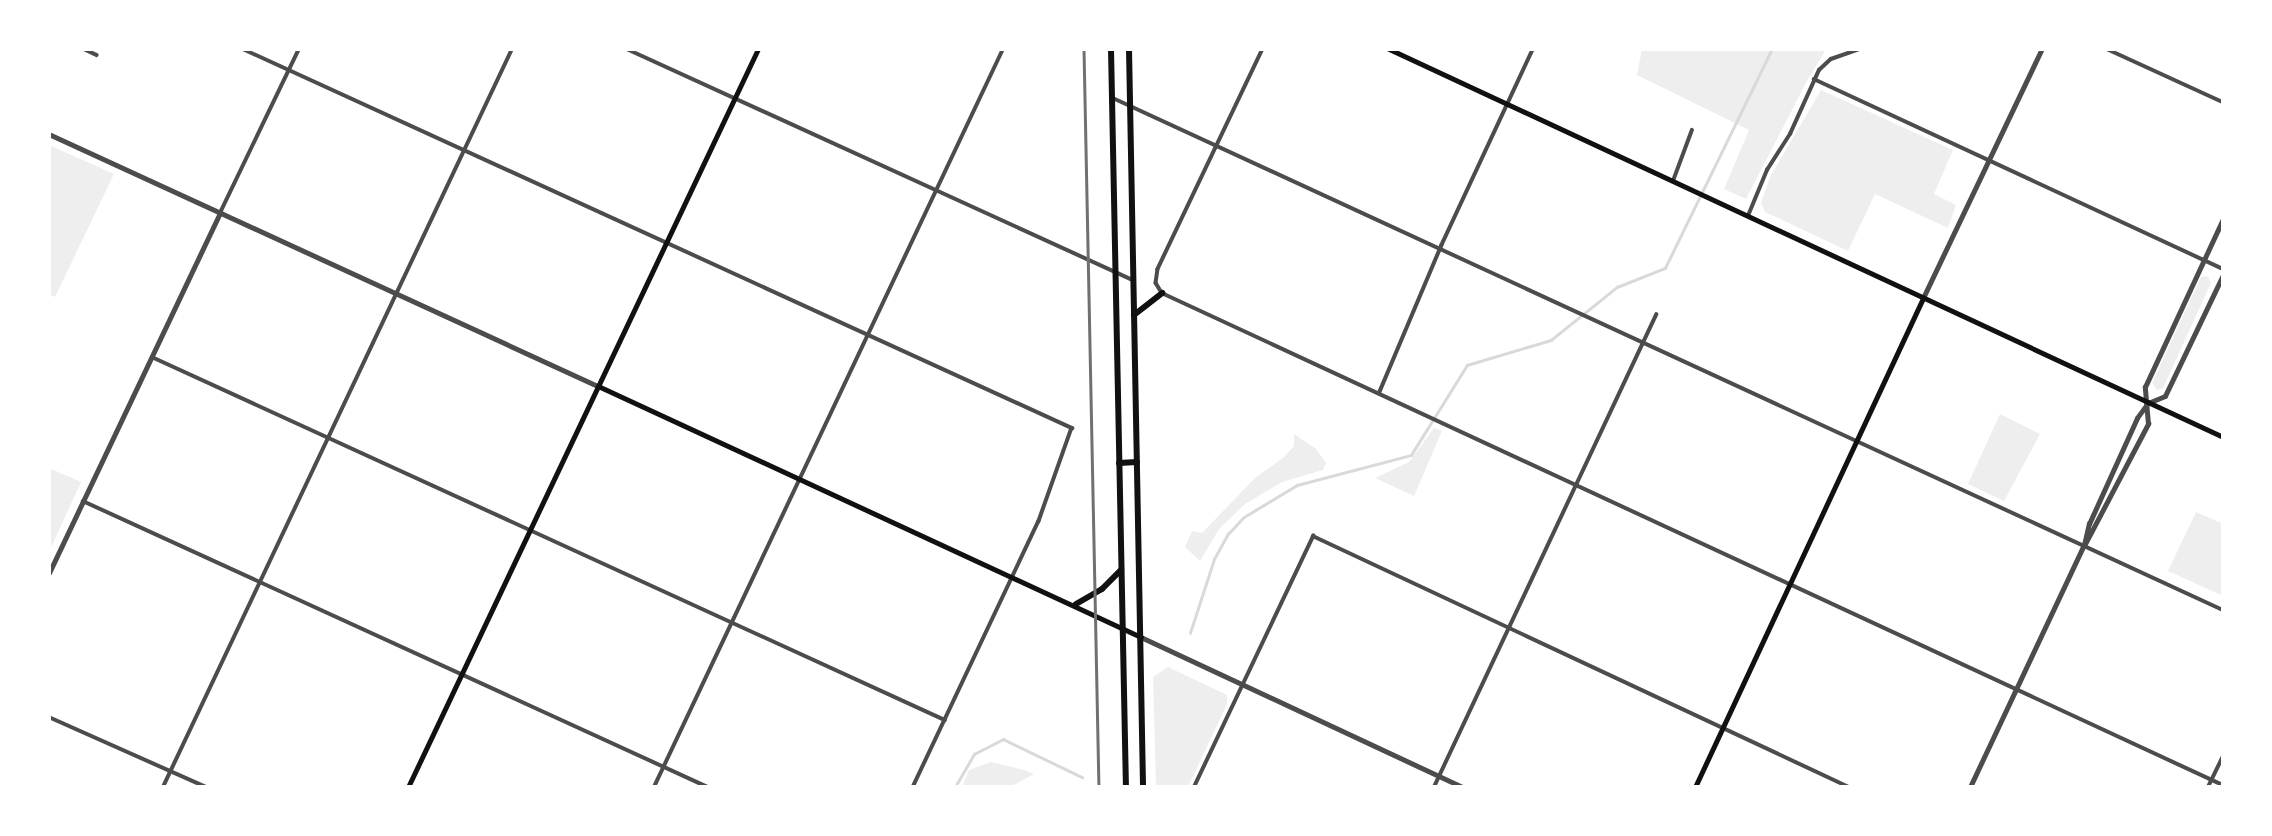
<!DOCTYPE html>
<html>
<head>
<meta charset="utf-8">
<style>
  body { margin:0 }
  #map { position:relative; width:2272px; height:836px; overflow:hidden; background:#fff; font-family:Commissioner,sans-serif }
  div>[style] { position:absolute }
  .green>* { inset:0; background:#eee }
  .stream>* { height:2.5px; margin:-1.25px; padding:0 1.25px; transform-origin:1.25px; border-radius:1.25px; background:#d9d9d9 }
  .minor>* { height:3.5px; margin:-1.75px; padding:0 1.75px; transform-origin:1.75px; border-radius:1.75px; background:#4c4c4c }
  .tertiary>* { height:4.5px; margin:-2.25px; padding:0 2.25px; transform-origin:2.25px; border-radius:2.25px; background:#4c4c4c }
  .secondary>* { height:5px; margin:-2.5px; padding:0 2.5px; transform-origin:2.5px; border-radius:2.5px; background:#111 }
  .primary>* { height:6px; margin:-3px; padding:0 3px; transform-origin:3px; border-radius:3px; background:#111 }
  .rail>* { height:2.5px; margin:-1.25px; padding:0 1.25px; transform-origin:1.25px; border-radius:1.25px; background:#707070 }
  span { translate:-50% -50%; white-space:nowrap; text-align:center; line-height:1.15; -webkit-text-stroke:5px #fff; paint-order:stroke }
  .frame { position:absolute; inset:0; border:51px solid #fff; pointer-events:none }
</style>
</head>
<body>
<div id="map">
  <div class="green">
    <i style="clip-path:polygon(1642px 49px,1832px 49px,1825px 51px,1808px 79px,1746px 199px,1724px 189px,1749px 130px,1637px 75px)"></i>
    <i style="clip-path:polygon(1821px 90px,1953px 150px,1934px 194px,1956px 205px,1948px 228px,1875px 194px,1848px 251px,1765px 212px,1761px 203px,1770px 177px)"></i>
    <i style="clip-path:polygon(49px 145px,114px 174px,55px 297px,49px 294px)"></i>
    <i style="clip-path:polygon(2208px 276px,2211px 283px,2163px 388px,2157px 390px,2152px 383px,2201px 277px)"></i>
    <i style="clip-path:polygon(2000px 414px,2040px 434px,2004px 501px,1968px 484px)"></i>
    <i style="clip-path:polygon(1434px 428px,1442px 431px,1414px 496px,1375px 478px,1409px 462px)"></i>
    <i style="clip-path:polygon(1294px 434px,1316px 449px,1326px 463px,1323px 470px,1282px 482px,1245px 504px,1219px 529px,1200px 561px,1185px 547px,1192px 531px,1202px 533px,1256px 477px,1283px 458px,1294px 446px)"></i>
    <i style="clip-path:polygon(49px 468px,81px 482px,49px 552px)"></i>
    <i style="clip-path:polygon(2196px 512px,2223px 524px,2223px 596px,2168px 571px)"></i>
    <i style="clip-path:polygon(1168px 667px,1227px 695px,1227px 704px,1188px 787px,1156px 787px,1153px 677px)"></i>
    <i style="clip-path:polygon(991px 762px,1024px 770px,1034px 774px,1010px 787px,962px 787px,969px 770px)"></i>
  </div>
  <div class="stream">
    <i style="left:1190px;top:633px;width:78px;rotate:-72deg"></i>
    <i style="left:1214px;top:559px;width:29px;rotate:-61deg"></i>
    <i style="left:1228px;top:534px;width:23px;rotate:-47deg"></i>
    <i style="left:1244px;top:517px;width:62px;rotate:-31.1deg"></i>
    <i style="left:1297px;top:485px;width:118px;rotate:-14.7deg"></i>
    <i style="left:1411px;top:455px;width:106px;rotate:-58.1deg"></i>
    <i style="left:1467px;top:365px;width:88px;rotate:-16.6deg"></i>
    <i style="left:1551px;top:340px;width:85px;rotate:-38.8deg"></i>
    <i style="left:1617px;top:287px;width:52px;rotate:-21.6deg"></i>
    <i style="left:1665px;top:268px;width:244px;rotate:-64deg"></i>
    <i style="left:955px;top:787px;width:38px;rotate:-60deg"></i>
    <i style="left:974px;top:754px;width:33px;rotate:-27deg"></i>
    <i style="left:1003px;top:739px;width:88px;rotate:25.7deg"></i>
  </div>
  <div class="minor">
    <i style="left:84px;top:49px;width:14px;rotate:25deg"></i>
    <i style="left:243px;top:49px;width:912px;rotate:24.57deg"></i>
    <i style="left:1072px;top:428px;width:99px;rotate:109.5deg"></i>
    <i style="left:1039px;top:521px;width:294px;rotate:115.3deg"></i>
    <i style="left:627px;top:49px;width:556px;rotate:24.54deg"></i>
    <i style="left:1263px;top:49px;width:244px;rotate:115.5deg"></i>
    <i style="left:1158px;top:269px;width:14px;rotate:98deg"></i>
    <i style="left:1156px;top:283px;width:12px;rotate:59deg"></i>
    <i style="left:1162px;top:293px;width:1170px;rotate:24.88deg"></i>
    <i style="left:2107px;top:49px;width:128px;rotate:24.6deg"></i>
    <i style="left:1814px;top:79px;width:451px;rotate:24.9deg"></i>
    <i style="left:1113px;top:98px;width:1222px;rotate:24.76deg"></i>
    <i style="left:1673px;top:181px;width:54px;rotate:-69.6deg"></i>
    <i style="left:220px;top:213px;width:182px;rotate:-64.3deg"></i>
    <i style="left:1748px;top:216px;width:50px;rotate:-67.6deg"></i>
    <i style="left:1767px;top:170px;width:43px;rotate:-57.4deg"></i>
    <i style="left:1790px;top:134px;width:70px;rotate:-65.6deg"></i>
    <i style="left:1819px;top:70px;width:16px;rotate:-43deg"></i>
    <i style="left:1831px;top:59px;width:31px;rotate:-19deg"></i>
    <i style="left:152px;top:357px;width:872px;rotate:24.6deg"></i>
    <i style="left:1379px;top:393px;width:160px;rotate:-67.1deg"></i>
    <i style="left:1441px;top:246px;width:217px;rotate:-65deg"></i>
    <i style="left:83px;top:501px;width:687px;rotate:24.59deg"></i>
    <i style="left:49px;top:717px;width:172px;rotate:24deg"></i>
    <i style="left:163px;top:787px;width:816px;rotate:-64.69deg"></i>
    <i style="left:654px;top:787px;width:816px;rotate:-64.69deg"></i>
    <i style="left:1194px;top:787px;width:278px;rotate:-64.6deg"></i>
    <i style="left:1313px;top:536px;width:592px;rotate:25.09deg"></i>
    <i style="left:1434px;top:787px;width:522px;rotate:-64.81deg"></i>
    <i style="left:2208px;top:787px;width:34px;rotate:-64deg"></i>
  </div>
  <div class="tertiary">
    <i style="left:49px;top:134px;width:604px;rotate:24.66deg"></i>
    <i style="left:1923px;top:298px;width:276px;rotate:-64.5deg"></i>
    <i style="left:2085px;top:544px;width:136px;rotate:-62.3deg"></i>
    <i style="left:2148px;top:424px;width:37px;rotate:-95deg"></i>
    <i style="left:2145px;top:387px;width:185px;rotate:-65.1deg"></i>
    <i style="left:49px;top:573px;width:399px;rotate:-64.6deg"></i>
    <i style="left:1141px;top:637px;width:355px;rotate:25deg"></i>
    <i style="left:1970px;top:787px;width:268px;rotate:-64.8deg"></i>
    <i style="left:2084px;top:545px;width:22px;rotate:-77deg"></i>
    <i style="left:2089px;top:524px;width:116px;rotate:-65.6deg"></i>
    <i style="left:2137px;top:418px;width:19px;rotate:-54deg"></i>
    <i style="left:2148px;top:403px;width:18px;rotate:-22deg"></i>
    <i style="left:2165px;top:396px;width:134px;rotate:-64.4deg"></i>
  </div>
  <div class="secondary">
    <i style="left:1389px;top:49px;width:920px;rotate:24.95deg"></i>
    <i style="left:598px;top:386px;width:598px;rotate:24.81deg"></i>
    <i style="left:408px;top:787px;width:817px;rotate:-64.63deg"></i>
    <i style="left:1695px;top:787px;width:540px;rotate:-65deg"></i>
  </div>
  <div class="primary">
    <i style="left:1111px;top:49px;width:738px;rotate:88.84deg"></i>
    <i style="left:1129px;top:49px;width:738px;rotate:88.91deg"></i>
    <i style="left:1134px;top:315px;width:36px;rotate:-38deg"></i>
    <i style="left:1119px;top:463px;width:18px;rotate:-3deg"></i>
    <i style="left:1076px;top:604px;width:30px;rotate:-30deg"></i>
    <i style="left:1102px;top:589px;width:27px;rotate:-45deg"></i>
  </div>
  <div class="rail">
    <i style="left:1084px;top:49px;width:738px;rotate:88.84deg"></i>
  </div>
  <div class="frame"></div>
</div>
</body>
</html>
